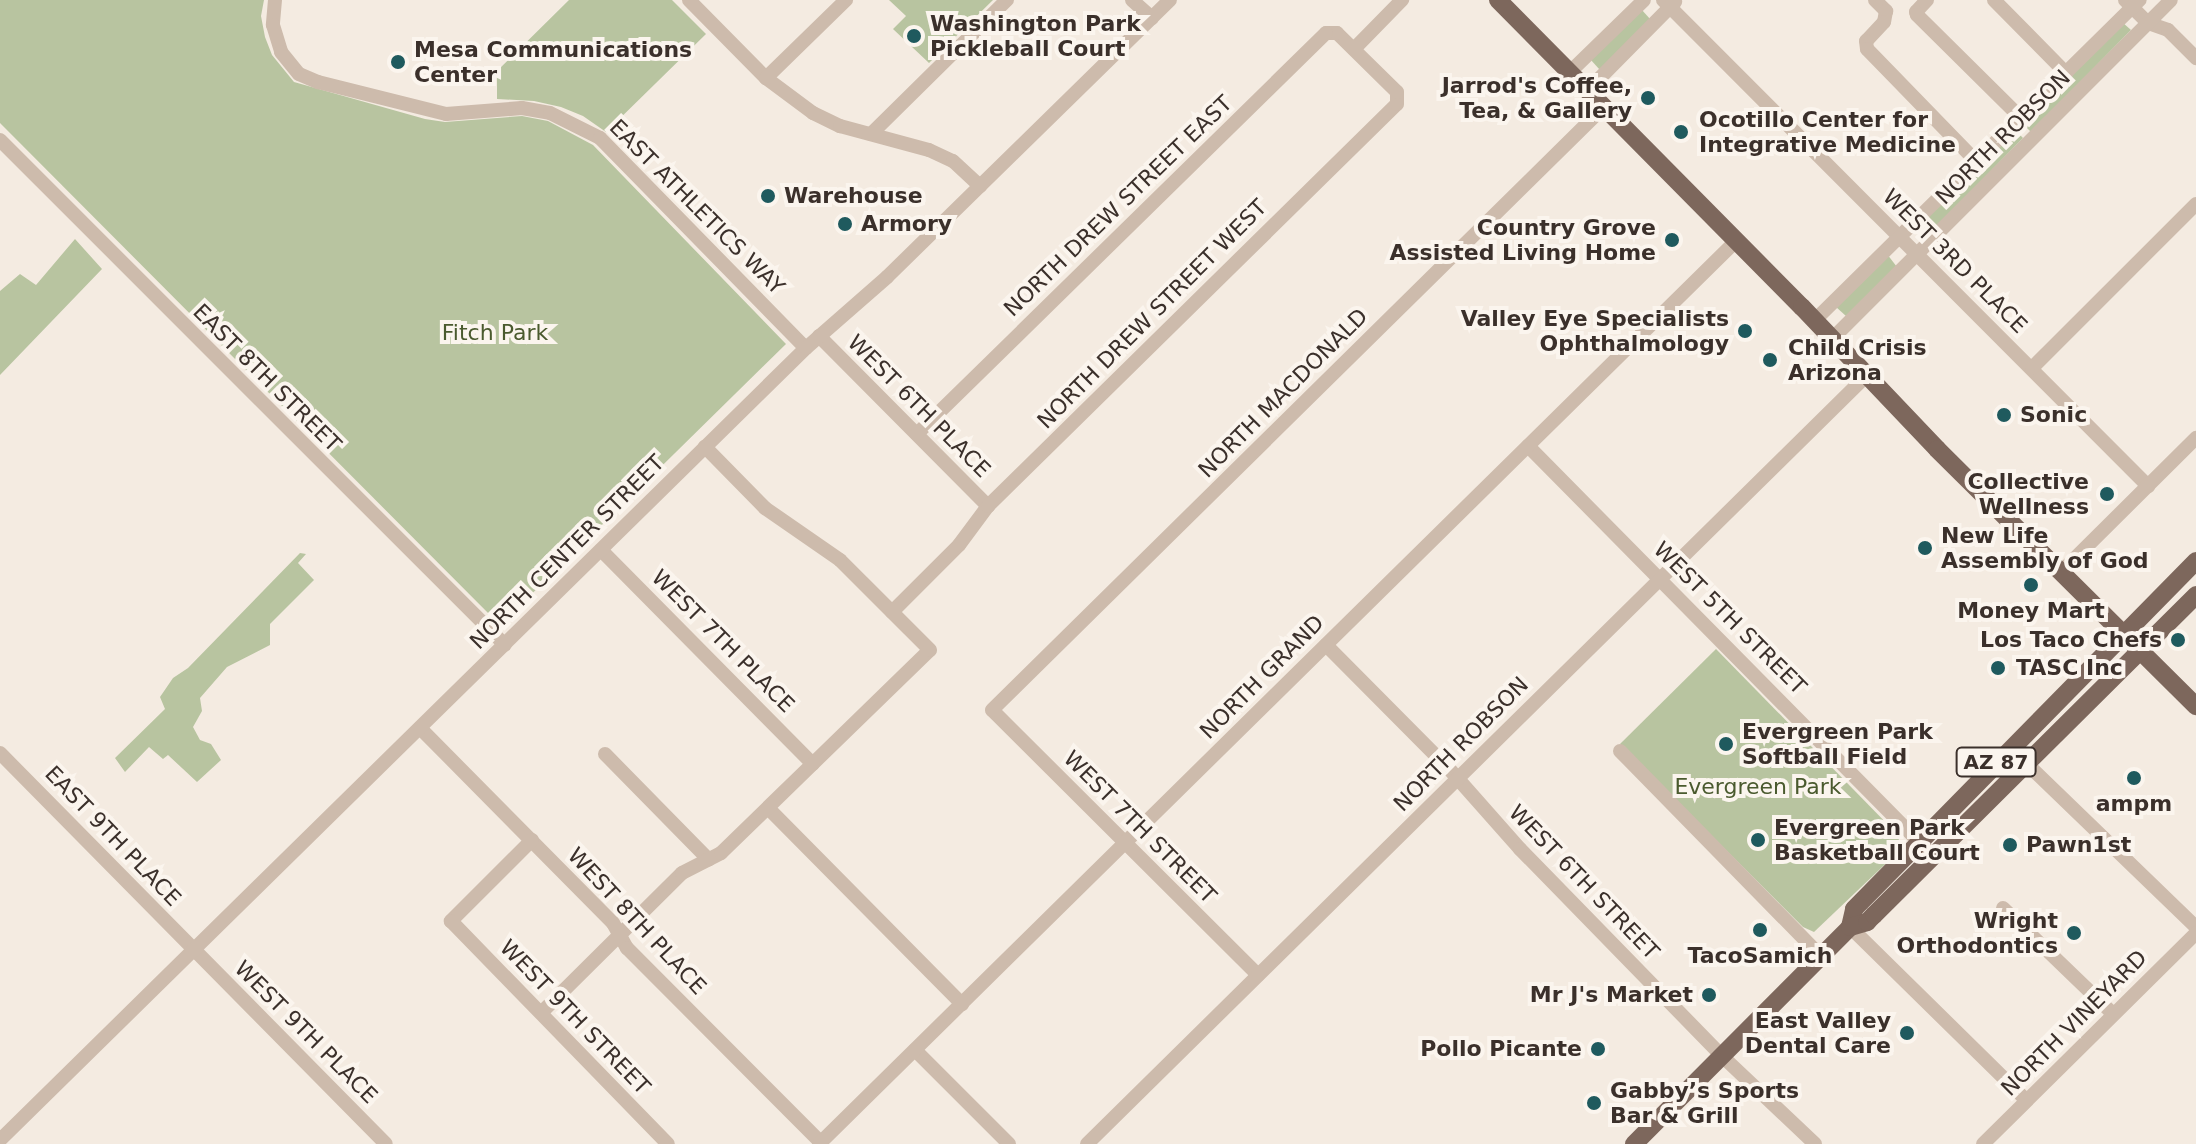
<!DOCTYPE html>
<html>
<head>
<meta charset="utf-8">
<style>
  body { margin:0 }
  #map { position:relative; width:2196px; height:1144px; overflow:hidden; background:#f4ebe1; font-family:"DejaVu Sans",sans-serif }
  div>[style] { position:absolute }
  .green>* { inset:0; background:#b8c4a0 }
  .minor>* { height:14px; margin:-7px; padding:0 7px; transform-origin:7px; border-radius:7px; background:#cdbbac }
  .major>* { height:18px; margin:-9px; padding:0 9px; transform-origin:9px; border-radius:9px; background:#7d675c }
  .dots>* { width:22px; height:22px; translate:-50% -50%; box-sizing:border-box; border:4px solid #fbf5ee; border-radius:50% }
  span { translate:-50% -50%; white-space:nowrap; text-align:center; line-height:1.15; -webkit-text-stroke:8px #fbf5ee; paint-order:stroke }
  .shield-label span { padding:2px 6px; background:#fbf5ee; border:2px solid; border-radius:6px; -webkit-text-stroke-width:0 }
  .shield-label { font-size:20px; color:#3b302b; font-weight:700 }
  .poi-label { font-size:22px; color:#3b302b; font-weight:700 }
  .left { translate:0 -50%; text-align:left }
  .right { translate:-100% -50%; text-align:right }
  .street-label { font-size:22px; color:#3b302b }
  .park-label { font-size:22px; color:#4a5a2e }
</style>
</head>
<body>
<div id="map">
  <div class="green">
    <i style="clip-path:polygon(0 0,264px 0,261px 16px,265px 37px,272px 55px,294px 82px,425px 119px,445px 122px,522px 116px,548px 121px,593px 145px,786px 344px,500px 625px,0 123px)"></i>
    <i style="clip-path:polygon(569px 0,672px 0,706px 34px,606px 132px,583px 116px,561px 107px,534px 101px,497px 99px,497px 71px)"></i>
    <i style="clip-path:polygon(889px 0,993px 0,929px 63px,893px 29px,906px 16px)"></i>
    <i style="clip-path:polygon(1641px 9px,1651px 20px,1600px 70px,1590px 59px)"></i>
    <i style="clip-path:polygon(2122px 22px,2131px 30px,2031px 132px,2022px 123px)"></i>
    <i style="clip-path:polygon(2016px 131px,2023px 138px,1929px 234px,1919px 225px)"></i>
    <i style="clip-path:polygon(75px 239px,102px 269px,0 375px,0 291px,20px 274px,36px 285px)"></i>
    <i style="clip-path:polygon(1887px 254px,1897px 267px,1846px 316px,1836px 307px)"></i>
    <i style="clip-path:polygon(300px 553px,306px 554px,298px 563px,314px 580px,270px 624px,270px 645px,227px 667px,200px 698px,202px 711px,193px 727px,200px 740px,211px 744px,221px 760px,197px 782px,168px 755px,163px 759px,149px 747px,125px 772px,115px 758px,165px 709px,160px 697px,173px 678px,188px 668px)"></i>
    <i style="clip-path:polygon(1716px 649px,1899px 836px,1898px 852px,1814px 932px,1803px 927px,1620px 744px)"></i>
  </div>
  <div class="minor">
    <i style="left:275px;top:0;width:25px;rotate:95deg"></i>
    <i style="left:273px;top:25px;width:28px;rotate:73deg"></i>
    <i style="left:281px;top:52px;width:28px;rotate:51deg"></i>
    <i style="left:299px;top:74px;width:21px;rotate:23deg"></i>
    <i style="left:318px;top:82px;width:132px;rotate:14deg"></i>
    <i style="left:446px;top:114px;width:76px;rotate:-4.5deg"></i>
    <i style="left:522px;top:108px;width:28px;rotate:10deg"></i>
    <i style="left:550px;top:113px;width:56px;rotate:26.6deg"></i>
    <i style="left:600px;top:138px;width:294px;rotate:45.6deg"></i>
    <i style="left:689px;top:0;width:110px;rotate:45.4deg"></i>
    <i style="left:766px;top:78px;width:59px;rotate:36.7deg"></i>
    <i style="left:813px;top:113px;width:30px;rotate:26deg"></i>
    <i style="left:840px;top:126px;width:92px;rotate:15.1deg"></i>
    <i style="left:929px;top:150px;width:26px;rotate:25deg"></i>
    <i style="left:953px;top:161px;width:37px;rotate:43deg"></i>
    <i style="left:1132px;top:0;width:27px;rotate:42deg"></i>
    <i style="left:1663px;top:0;width:687px;rotate:45.06deg"></i>
    <i style="left:1875px;top:0;width:16px;rotate:45deg"></i>
    <i style="left:1886px;top:11px;width:11px;rotate:100deg"></i>
    <i style="left:1884px;top:22px;width:26px;rotate:133deg"></i>
    <i style="left:1866px;top:41px;width:8px;rotate:83deg"></i>
    <i style="left:1867px;top:49px;width:156px;rotate:45.8deg"></i>
    <i style="left:1927px;top:0;width:16px;rotate:133deg"></i>
    <i style="left:1916px;top:12px;width:3px;rotate:72deg"></i>
    <i style="left:1917px;top:15px;width:145px;rotate:44.7deg"></i>
    <i style="left:1994px;top:0;width:103px;rotate:45.4deg"></i>
    <i style="left:2125px;top:0;width:33px;rotate:45deg"></i>
    <i style="left:2148px;top:23px;width:21px;rotate:19deg"></i>
    <i style="left:2168px;top:30px;width:40px;rotate:45deg"></i>
    <i style="left:1354px;top:49px;width:69px;rotate:-45.6deg"></i>
    <i style="left:1570px;top:72px;width:103px;rotate:-44.2deg"></i>
    <i style="left:766px;top:78px;width:112px;rotate:-44.3deg"></i>
    <i style="left:1588px;top:90px;width:124px;rotate:-45.3deg"></i>
    <i style="left:871px;top:134px;width:191px;rotate:-44.6deg"></i>
    <i style="left:0;top:140px;width:714px;rotate:45deg"></i>
    <i style="left:1815px;top:320px;width:456px;rotate:-44.6deg"></i>
    <i style="left:819px;top:336px;width:240px;rotate:45.2deg"></i>
    <i style="left:1832px;top:339px;width:479px;rotate:-45deg"></i>
    <i style="left:2032px;top:368px;width:232px;rotate:-45deg"></i>
    <i style="left:1528px;top:446px;width:568px;rotate:45.36deg"></i>
    <i style="left:601px;top:550px;width:301px;rotate:45.3deg"></i>
    <i style="left:2060px;top:573px;width:192px;rotate:-44.8deg"></i>
    <i style="left:892px;top:612px;width:95px;rotate:-45deg"></i>
    <i style="left:959px;top:545px;width:49px;rotate:-53.4deg"></i>
    <i style="left:988px;top:506px;width:573px;rotate:-44.51deg"></i>
    <i style="left:1397px;top:104px;width:12px;rotate:-90deg"></i>
    <i style="left:1397px;top:92px;width:84px;rotate:-135.5deg"></i>
    <i style="left:1337px;top:33px;width:11px;rotate:180deg"></i>
    <i style="left:1326px;top:33px;width:573px;rotate:135.57deg"></i>
    <i style="left:1326px;top:645px;width:177px;rotate:45.2deg"></i>
    <i style="left:1451px;top:771px;width:104px;rotate:48.5deg"></i>
    <i style="left:1520px;top:849px;width:289px;rotate:45.7deg"></i>
    <i style="left:1722px;top:1056px;width:128px;rotate:43.4deg"></i>
    <i style="left:420px;top:728px;width:274px;rotate:45.3deg"></i>
    <i style="left:613px;top:923px;width:29px;rotate:61deg"></i>
    <i style="left:627px;top:948px;width:275px;rotate:45.1deg"></i>
    <i style="left:1620px;top:751px;width:287px;rotate:45.6deg"></i>
    <i style="left:0;top:753px;width:549px;rotate:45.37deg"></i>
    <i style="left:605px;top:754px;width:148px;rotate:45.5deg"></i>
    <i style="left:2025px;top:762px;width:238px;rotate:44deg"></i>
    <i style="left:768px;top:808px;width:276px;rotate:45.3deg"></i>
    <i style="left:532px;top:840px;width:115px;rotate:135deg"></i>
    <i style="left:451px;top:921px;width:311px;rotate:45.8deg"></i>
    <i style="left:2003px;top:908px;width:153px;rotate:43.9deg"></i>
    <i style="left:1850px;top:927px;width:247px;rotate:44.5deg"></i>
    <i style="left:1258px;top:975px;width:375px;rotate:-135.1deg"></i>
    <i style="left:992px;top:710px;width:859px;rotate:-44.58deg"></i>
    <i style="left:542px;top:1012px;width:197px;rotate:-44.8deg"></i>
    <i style="left:682px;top:873px;width:44px;rotate:-27.1deg"></i>
    <i style="left:721px;top:853px;width:291px;rotate:-44.2deg"></i>
    <i style="left:930px;top:650px;width:127px;rotate:-135deg"></i>
    <i style="left:840px;top:560px;width:91px;rotate:-145.3deg"></i>
    <i style="left:765px;top:508px;width:86px;rotate:-134.5deg"></i>
    <i style="left:915px;top:1050px;width:133px;rotate:45deg"></i>
    <i style="left:0;top:1140px;width:1130px;rotate:-44.5deg"></i>
    <i style="left:806px;top:348px;width:108px;rotate:-41.2deg"></i>
    <i style="left:887px;top:277px;width:396px;rotate:-44.4deg"></i>
    <i style="left:819px;top:1144px;width:1287px;rotate:-44.56deg"></i>
    <i style="left:1087px;top:1144px;width:1094px;rotate:-44.59deg"></i>
    <i style="left:1983px;top:1144px;width:300px;rotate:-44.7deg"></i>
  </div>
  <div class="major">
    <i style="left:1498px;top:0;width:432px;rotate:45.3deg"></i>
    <i style="left:1802px;top:307px;width:196px;rotate:46.4deg"></i>
    <i style="left:1937px;top:449px;width:365px;rotate:44.8deg"></i>
    <i style="left:1850px;top:927px;width:18px;rotate:-77deg"></i>
    <i style="left:1854px;top:909px;width:488px;rotate:-45.5deg"></i>
    <i style="left:1634px;top:1144px;width:306px;rotate:-45.1deg"></i>
    <i style="left:1850px;top:927px;width:18px;rotate:-16deg"></i>
    <i style="left:1867px;top:922px;width:10px;rotate:-45deg"></i>
    <i style="left:1874px;top:915px;width:454px;rotate:-44.8deg"></i>
  </div>
  <div class="dots">
    <i style="left:914px;top:36px;background:#1f5a5e"></i>
    <i style="left:398px;top:62px;background:#1f5a5e"></i>
    <i style="left:1648px;top:98px;background:#1f5a5e"></i>
    <i style="left:1681px;top:132px;background:#1f5a5e"></i>
    <i style="left:768px;top:196px;background:#1f5a5e"></i>
    <i style="left:845px;top:224px;background:#1f5a5e"></i>
    <i style="left:1672px;top:240px;background:#1f5a5e"></i>
    <i style="left:1745px;top:331px;background:#1f5a5e"></i>
    <i style="left:1770px;top:360px;background:#1f5a5e"></i>
    <i style="left:2004px;top:415px;background:#1f5a5e"></i>
    <i style="left:2107px;top:494px;background:#1f5a5e"></i>
    <i style="left:1925px;top:548px;background:#1f5a5e"></i>
    <i style="left:2031px;top:585px;background:#1f5a5e"></i>
    <i style="left:2178px;top:640px;background:#1f5a5e"></i>
    <i style="left:1998px;top:668px;background:#1f5a5e"></i>
    <i style="left:1726px;top:744px;background:#1f5a5e"></i>
    <i style="left:2134px;top:778px;background:#1f5a5e"></i>
    <i style="left:1758px;top:840px;background:#1f5a5e"></i>
    <i style="left:2010px;top:845px;background:#1f5a5e"></i>
    <i style="left:1760px;top:930px;background:#1f5a5e"></i>
    <i style="left:2074px;top:933px;background:#1f5a5e"></i>
    <i style="left:1709px;top:995px;background:#1f5a5e"></i>
    <i style="left:1907px;top:1033px;background:#1f5a5e"></i>
    <i style="left:1598px;top:1049px;background:#1f5a5e"></i>
    <i style="left:1594px;top:1103px;background:#1f5a5e"></i>
  </div>
  <div class="shield-label">
    <span style="left:1996px;top:762px">AZ 87</span>
  </div>
  <div class="poi-label">
    <span class="left" style="left:930px;top:36px">Washington Park<br>Pickleball Court</span>
    <span class="left" style="left:414px;top:62px">Mesa Communications<br>Center</span>
    <span class="right" style="left:1632px;top:98px">Jarrod's Coffee,<br>Tea, &amp; Gallery</span>
    <span class="left" style="left:1699px;top:132px">Ocotillo Center for<br>Integrative Medicine</span>
    <span class="left" style="left:784px;top:196px">Warehouse</span>
    <span class="left" style="left:861px;top:224px">Armory</span>
    <span class="right" style="left:1656px;top:240px">Country Grove<br>Assisted Living Home</span>
    <span class="right" style="left:1729px;top:331px">Valley Eye Specialists<br>Ophthalmology</span>
    <span class="left" style="left:1788px;top:360px">Child Crisis<br>Arizona</span>
    <span class="left" style="left:2020px;top:415px">Sonic</span>
    <span class="right" style="left:2089px;top:494px">Collective<br>Wellness</span>
    <span class="left" style="left:1941px;top:548px">New Life<br>Assembly of God</span>
    <span style="left:2031px;top:611px">Money Mart</span>
    <span class="right" style="left:2162px;top:640px">Los Taco Chefs</span>
    <span class="left" style="left:2016px;top:668px">TASC Inc</span>
    <span class="left" style="left:1742px;top:744px">Evergreen Park<br>Softball Field</span>
    <span style="left:2134px;top:804px">ampm</span>
    <span class="left" style="left:1774px;top:840px">Evergreen Park<br>Basketball Court</span>
    <span class="left" style="left:2026px;top:845px">Pawn1st</span>
    <span class="right" style="left:2058px;top:933px">Wright<br>Orthodontics</span>
    <span style="left:1760px;top:956px">TacoSamich</span>
    <span class="right" style="left:1693px;top:995px">Mr J's Market</span>
    <span class="right" style="left:1891px;top:1033px">East Valley<br>Dental Care</span>
    <span class="right" style="left:1582px;top:1049px">Pollo Picante</span>
    <span class="left" style="left:1610px;top:1103px">Gabby’s Sports<br>Bar &amp; Grill</span>
  </div>
  <div class="street-label">
    <span style="left:2003px;top:137px;rotate:-45deg">NORTH ROBSON</span>
    <span style="left:1118px;top:206px;rotate:-44deg">NORTH DREW STREET EAST</span>
    <span style="left:697px;top:207px;rotate:45deg">EAST ATHLETICS WAY</span>
    <span style="left:1955px;top:261px;rotate:45deg">WEST 3RD PLACE</span>
    <span style="left:1152px;top:314px;rotate:-45deg">NORTH DREW STREET WEST</span>
    <span style="left:267px;top:378px;rotate:45deg">EAST 8TH STREET</span>
    <span style="left:1283px;top:393px;rotate:-45deg">NORTH MACDONALD</span>
    <span style="left:919px;top:406px;rotate:45deg">WEST 6TH PLACE</span>
    <span style="left:567px;top:552px;rotate:-45deg">NORTH CENTER STREET</span>
    <span style="left:1730px;top:618px;rotate:45deg">WEST 5TH STREET</span>
    <span style="left:723px;top:641px;rotate:45deg">WEST 7TH PLACE</span>
    <span style="left:1262px;top:677px;rotate:-45deg">NORTH GRAND</span>
    <span style="left:1461px;top:744px;rotate:-45deg">NORTH ROBSON</span>
    <span style="left:1140px;top:827px;rotate:45deg">WEST 7TH STREET</span>
    <span style="left:113px;top:836px;rotate:46deg">EAST 9TH PLACE</span>
    <span style="left:1584px;top:882px;rotate:46deg">WEST 6TH STREET</span>
    <span style="left:637px;top:921px;rotate:47deg">WEST 8TH PLACE</span>
    <span style="left:575px;top:1017px;rotate:46deg">WEST 9TH STREET</span>
    <span style="left:2074px;top:1023px;rotate:-45deg">NORTH VINEYARD</span>
    <span style="left:306px;top:1032px;rotate:45deg">WEST 9TH PLACE</span>
  </div>
  <div class="park-label">
    <span style="left:495px;top:333px">Fitch Park</span>
    <span style="left:1758px;top:787px">Evergreen Park</span>
  </div>
</div>
</body>
</html>
